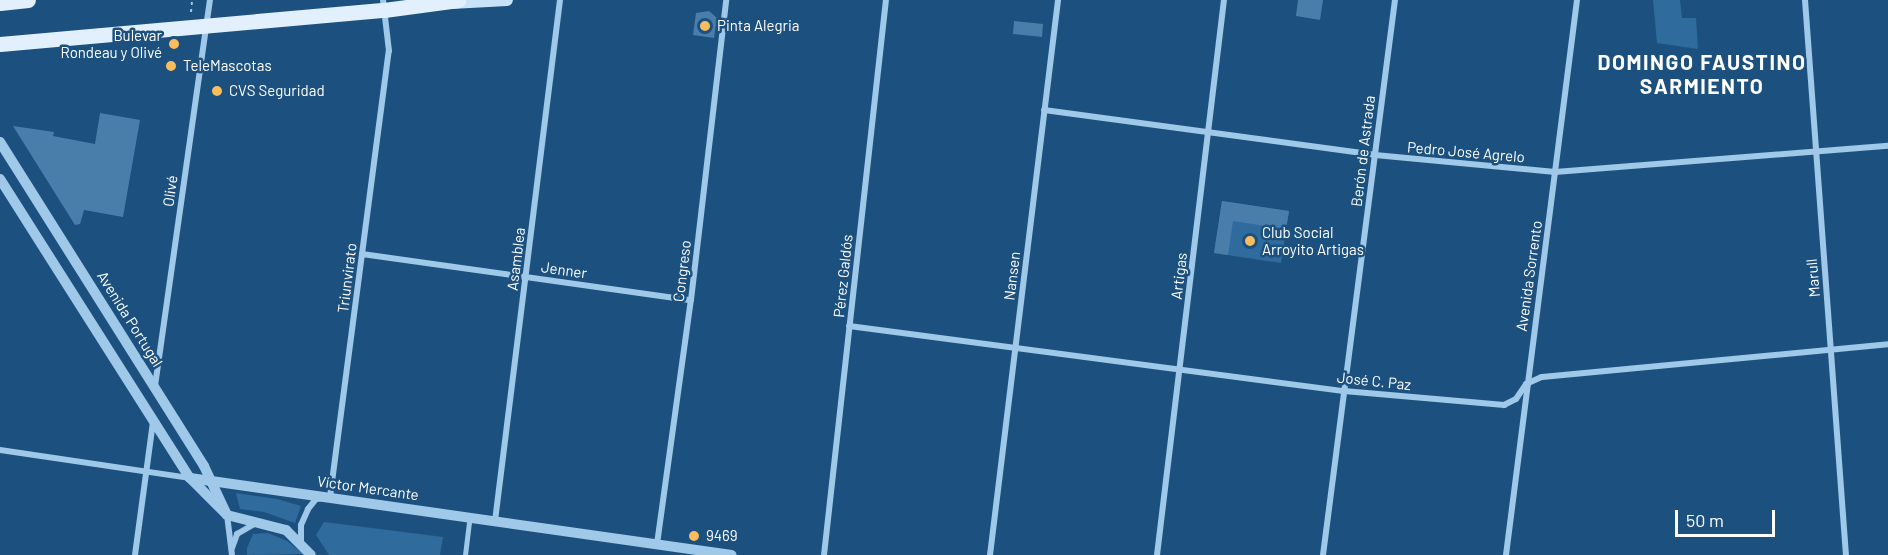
<!DOCTYPE html>
<html>
<head>
<meta charset="utf-8">
<style>
  body { margin:0 }
  #map { position:relative; width:1888px; height:555px; overflow:hidden; background:#1c517f; font-family:Barlow,sans-serif }
  div>[style] { position:absolute }
  .green>* { inset:0; background:#2f6b9d }
  .building>* { inset:0; background:#497eab }
  .path>* { height:2px; margin-top:-1px; transform-origin:0; background:repeating-linear-gradient(90deg,#9fc8e9 0 3px,transparent 0 7.5px) }
  .service>* { height:4.5px; margin:-2.25px; padding:0 2.25px; transform-origin:2.25px; border-radius:2.25px; background:#9fc8e9 }
  .minor>* { height:6px; margin:-3px; padding:0 3px; transform-origin:3px; border-radius:3px; background:#9fc8e9 }
  .tertiary>* { height:10px; margin:-5px; padding:0 5px; transform-origin:5px; border-radius:5px; background:#9fc8e9 }
  .secondary>* { height:12px; margin:-6px; padding:0 6px; transform-origin:6px; border-radius:6px; background:#cae2f7 }
  .primary>* { height:15px; margin:-7.5px; padding:0 7.5px; transform-origin:7.5px; border-radius:7.5px; background:#e2f0fe }
  .dots>* { width:16px; height:16px; translate:-50% -50%; box-sizing:border-box; border:3px solid #1c517f; border-radius:50% }
  span { translate:-50% -50%; white-space:nowrap; text-align:center; line-height:1.15; -webkit-text-stroke:5px #1c517f; paint-order:stroke }
  .poi-label { font-size:15px; color:#fff }
  .left { translate:0 -50%; text-align:left }
  .right { translate:-100% -50%; text-align:right }
  .street-label { font-size:15px; color:#fff }
  .district-label { font-size:21px; color:#fff; font-weight:700; letter-spacing:1.5px }
  .scale { position:absolute; left:1675px; top:510px; width:100px; height:27px; box-sizing:border-box; border:3px solid #fff; border-top:0; padding-left:8px; font-size:18px; line-height:21px; white-space:nowrap; color:#fff; -webkit-text-stroke:4px #1c517f; paint-order:stroke }
</style>
</head>
<body>
<div id="map">
  <div class="green">
    <i style="clip-path:polygon(1653px 0,1680px 0,1682px 18px,1696px 18px,1698px 49px,1657px 43px)"></i>
    <i style="clip-path:polygon(1222px 201px,1289px 211px,1281px 263px,1214px 253px)"></i>
    <i style="clip-path:polygon(236px 493px,277px 499px,301px 506px,295px 523px,264px 512px,240px 509px)"></i>
    <i style="clip-path:polygon(324px 522px,443px 537px,440px 555px,329px 555px,316px 535px)"></i>
    <i style="clip-path:polygon(268px 533px,287px 541px,303px 554px,247px 555px,247px 548px,253px 534px)"></i>
  </div>
  <div class="building">
    <i style="clip-path:polygon(1298px 0,1323px 0,1320px 20px,1296px 16px)"></i>
    <i style="clip-path:polygon(709px 11px,717px 18px,714px 38px,693px 35px,696px 13px)"></i>
    <i style="clip-path:polygon(1014px 21px,1043px 24px,1042px 37px,1013px 34px)"></i>
    <i style="clip-path:polygon(100px 113px,140px 120px,123px 217px,84px 210px,80px 224px,75px 225px,13px 126px,54px 132px,53px 136px,95px 144px)"></i>
    <i style="clip-path:polygon(1222px 201px,1289px 211px,1286px 229px,1233px 221px,1228px 255px,1214px 253px)"></i>
  </div>
  <div class="path">
    <i style="left:191px;top:12px;width:12px;rotate:-85deg"></i>
  </div>
  <div class="service">
    <i style="left:465px;top:555px;width:38px;rotate:-83deg"></i>
  </div>
  <div class="minor">
    <i style="left:1805px;top:0;width:557px;rotate:85.78deg"></i>
    <i style="left:1044px;top:110px;width:334px;rotate:7.7deg"></i>
    <i style="left:1375px;top:155px;width:181px;rotate:5.4deg"></i>
    <i style="left:1555px;top:172px;width:334px;rotate:-4.5deg"></i>
    <i style="left:362px;top:254px;width:332px;rotate:8deg"></i>
    <i style="left:849px;top:326px;width:499px;rotate:7.5deg"></i>
    <i style="left:1344px;top:391px;width:161px;rotate:5deg"></i>
    <i style="left:1504px;top:405px;width:13px;rotate:-27deg"></i>
    <i style="left:1516px;top:399px;width:18px;rotate:-56deg"></i>
    <i style="left:1526px;top:384px;width:17px;rotate:-24deg"></i>
    <i style="left:1542px;top:377px;width:348px;rotate:-5.4deg"></i>
    <i style="left:155px;top:386px;width:390px;rotate:-81.9deg"></i>
    <i style="left:0;top:450px;width:191px;rotate:8.4deg"></i>
    <i style="left:227px;top:515px;width:40px;rotate:82.9deg"></i>
    <i style="left:495px;top:521px;width:525px;rotate:-82.89deg"></i>
    <i style="left:301px;top:543px;width:18px;rotate:-90deg"></i>
    <i style="left:301px;top:525px;width:17px;rotate:-66deg"></i>
    <i style="left:308px;top:509px;width:13px;rotate:-51deg"></i>
    <i style="left:316px;top:499px;width:14px;rotate:-8deg"></i>
    <i style="left:330px;top:497px;width:450px;rotate:-82.5deg"></i>
    <i style="left:389px;top:51px;width:51px;rotate:-96.7deg"></i>
    <i style="left:657px;top:544px;width:246px;rotate:-82.1deg"></i>
    <i style="left:691px;top:300px;width:302px;rotate:-83.3deg"></i>
    <i style="left:232px;top:548px;width:15px;rotate:-70deg"></i>
    <i style="left:237px;top:534px;width:20px;rotate:-30deg"></i>
    <i style="left:135px;top:555px;width:134px;rotate:-82.3deg"></i>
    <i style="left:824px;top:555px;width:558px;rotate:-83.63deg"></i>
    <i style="left:990px;top:555px;width:559px;rotate:-83.01deg"></i>
    <i style="left:1157px;top:555px;width:559px;rotate:-83.12deg"></i>
    <i style="left:1323px;top:555px;width:560px;rotate:-82.61deg"></i>
    <i style="left:1506px;top:555px;width:560px;rotate:-82.71deg"></i>
  </div>
  <div class="tertiary">
    <i style="left:0;top:142px;width:383px;rotate:57.8deg"></i>
    <i style="left:204px;top:466px;width:54px;rotate:64.9deg"></i>
    <i style="left:0;top:179px;width:354px;rotate:57.6deg"></i>
    <i style="left:190px;top:478px;width:52px;rotate:45deg"></i>
    <i style="left:227px;top:515px;width:61px;rotate:14.3deg"></i>
    <i style="left:286px;top:530px;width:35px;rotate:45deg"></i>
    <i style="left:190px;top:478px;width:547px;rotate:8.09deg"></i>
  </div>
  <div class="secondary">
    <i style="left:451px;top:3px;width:56px;rotate:-3.1deg"></i>
  </div>
  <div class="primary">
    <i style="left:0;top:3px;width:28px;rotate:-6deg"></i>
    <i style="left:0;top:44px;width:386px;rotate:-5.1deg"></i>
    <i style="left:384px;top:10px;width:75px;rotate:-7.7deg"></i>
  </div>
  <div class="dots">
    <i style="left:705px;top:26px;background:#f9bd5d"></i>
    <i style="left:174px;top:44px;background:#f9bd5d"></i>
    <i style="left:171px;top:66px;background:#f9bd5d"></i>
    <i style="left:217px;top:91px;background:#f9bd5d"></i>
    <i style="left:1250px;top:241px;background:#f9bd5d"></i>
    <i style="left:694px;top:536px;background:#f9bd5d"></i>
  </div>
  <div class="poi-label">
    <span class="left" style="left:717px;top:26px">Pinta Alegria</span>
    <span class="right" style="left:162px;top:44px">Bulevar<br>Rondeau y Olivé</span>
    <span class="left" style="left:183px;top:66px">TeleMascotas</span>
    <span class="left" style="left:229px;top:91px">CVS Seguridad</span>
    <span class="left" style="left:1262px;top:241px">Club Social<br>Arroyito Artigas</span>
    <span class="left" style="left:706px;top:536px">9469</span>
  </div>
  <div class="street-label">
    <span style="left:1363px;top:151px;rotate:-83deg">Berón de Astrada</span>
    <span style="left:1466px;top:152px;rotate:5deg">Pedro José Agrelo</span>
    <span style="left:170px;top:191px;rotate:-82deg">Olivé</span>
    <span style="left:516px;top:259px;rotate:-83deg">Asamblea</span>
    <span style="left:564px;top:270px;rotate:8deg">Jenner</span>
    <span style="left:682px;top:271px;rotate:-83deg">Congreso</span>
    <span style="left:843px;top:276px;rotate:-84deg">Pérez Galdós</span>
    <span style="left:1012px;top:276px;rotate:-83deg">Nansen</span>
    <span style="left:1179px;top:276px;rotate:-83deg">Artigas</span>
    <span style="left:1529px;top:276px;rotate:-82deg">Avenida Sorrento</span>
    <span style="left:347px;top:278px;rotate:-83deg">Triunvirato</span>
    <span style="left:1813px;top:278px;rotate:-95deg">Marull</span>
    <span style="left:130px;top:319px;rotate:58deg">Avenida Portugal</span>
    <span style="left:1374px;top:381px;rotate:6deg">José C. Paz</span>
    <span style="left:368px;top:488px;rotate:8deg">Víctor Mercante</span>
  </div>
  <div class="district-label">
    <span style="left:1702px;top:74px">DOMINGO FAUSTINO<br>SARMIENTO</span>
  </div>
  <div class="scale">50 m</div>
</div>
</body>
</html>
